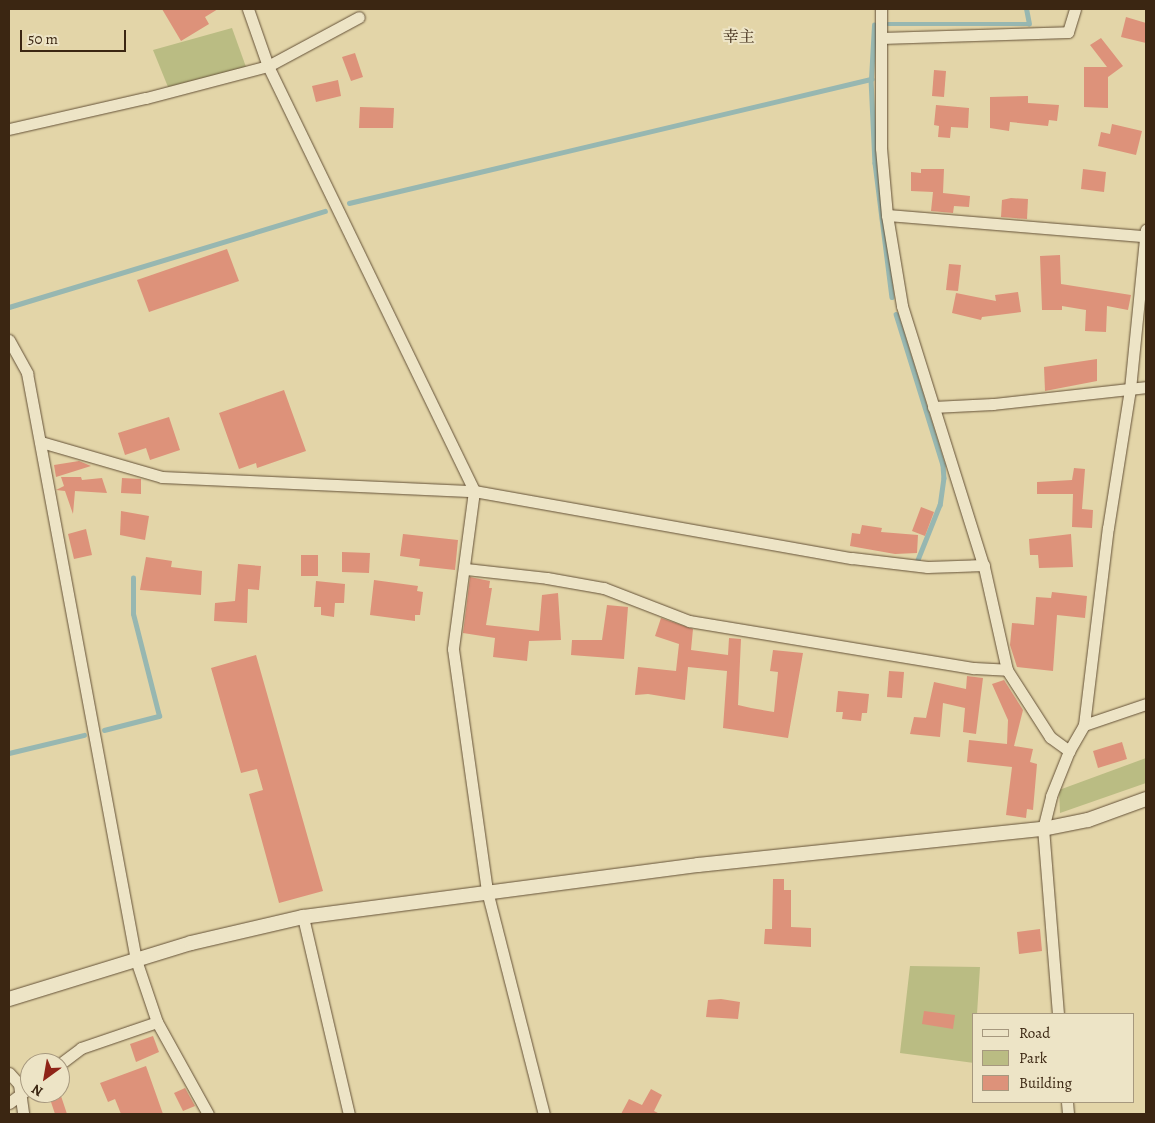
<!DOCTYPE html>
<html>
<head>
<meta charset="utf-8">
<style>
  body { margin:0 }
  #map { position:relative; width:1155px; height:1123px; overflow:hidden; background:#e3d5a8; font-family:Alegreya,"Noto Serif JP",serif }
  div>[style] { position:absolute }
  .green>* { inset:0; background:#babc83 }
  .stream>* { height:4.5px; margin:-2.25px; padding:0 2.25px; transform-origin:2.25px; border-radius:2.25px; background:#97b7b1 }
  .building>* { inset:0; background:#dd927a }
  .roads { filter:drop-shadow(0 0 1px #655238) drop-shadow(0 0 1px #655238) }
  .minor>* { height:11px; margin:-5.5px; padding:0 5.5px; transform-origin:5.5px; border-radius:5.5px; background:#ede4c6 }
  .tertiary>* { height:14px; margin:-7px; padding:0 7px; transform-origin:7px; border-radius:7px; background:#ede4c6 }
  span { translate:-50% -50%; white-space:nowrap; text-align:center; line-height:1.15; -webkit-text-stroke:4px #ede4c6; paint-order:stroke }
  .quarter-label { font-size:16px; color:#3b2612 }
  .frame { position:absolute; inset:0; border:10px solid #3b2612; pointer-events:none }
  .legend { position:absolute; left:972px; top:1013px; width:162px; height:90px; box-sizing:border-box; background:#ede4c6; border:1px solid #a6987e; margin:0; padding:6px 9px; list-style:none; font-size:15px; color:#3b2612 }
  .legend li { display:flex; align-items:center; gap:10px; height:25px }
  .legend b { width:25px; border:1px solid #a6987e }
  .north { position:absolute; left:20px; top:1053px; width:50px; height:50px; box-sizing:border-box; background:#ede4c6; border:1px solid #a6987e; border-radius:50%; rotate:212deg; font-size:14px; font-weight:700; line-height:20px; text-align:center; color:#3b2612 }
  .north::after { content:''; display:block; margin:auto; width:18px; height:22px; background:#8f2418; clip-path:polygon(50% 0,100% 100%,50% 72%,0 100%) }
  .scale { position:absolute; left:20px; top:30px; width:106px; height:22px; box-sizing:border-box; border:2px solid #3b2612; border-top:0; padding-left:6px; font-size:15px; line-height:18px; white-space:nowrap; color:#3b2612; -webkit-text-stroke:4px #ede4c6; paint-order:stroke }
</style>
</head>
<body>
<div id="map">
  <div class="green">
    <i style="clip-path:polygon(232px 28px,246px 67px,168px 87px,153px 50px)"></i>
    <i style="clip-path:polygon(1146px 758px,1146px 783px,1060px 813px,1059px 790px)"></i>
    <i style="clip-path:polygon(910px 966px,980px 967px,977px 1014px,974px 1014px,974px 1063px,900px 1053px)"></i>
  </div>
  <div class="stream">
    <i style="left:888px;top:24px;width:141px"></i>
    <i style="left:1029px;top:24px;width:15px;rotate:-101deg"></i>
    <i style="left:871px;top:79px;width:84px;rotate:87.3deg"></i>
    <i style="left:875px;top:163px;width:135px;rotate:82.8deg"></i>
    <i style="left:349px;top:203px;width:537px;rotate:-13.36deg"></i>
    <i style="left:871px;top:79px;width:54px;rotate:-86.8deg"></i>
    <i style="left:9px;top:307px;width:330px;rotate:-16.9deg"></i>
    <i style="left:896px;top:314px;width:158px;rotate:72.7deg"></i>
    <i style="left:943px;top:465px;width:13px;rotate:86deg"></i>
    <i style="left:944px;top:478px;width:27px;rotate:98deg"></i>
    <i style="left:940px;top:505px;width:59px;rotate:111.8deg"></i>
    <i style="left:104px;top:730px;width:57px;rotate:-14.3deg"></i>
    <i style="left:159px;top:716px;width:105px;rotate:-104.3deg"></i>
    <i style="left:133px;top:614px;width:36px;rotate:-90deg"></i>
    <i style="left:9px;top:753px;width:77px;rotate:-13.5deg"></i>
  </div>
  <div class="building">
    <i style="clip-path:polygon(162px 9px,218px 9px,205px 17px,209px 24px,181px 41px)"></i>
    <i style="clip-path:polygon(1126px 17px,1146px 23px,1146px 43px,1121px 37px)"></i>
    <i style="clip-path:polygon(1101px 38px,1123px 66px,1108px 77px,1108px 108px,1084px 107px,1084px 67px,1107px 67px,1090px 45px)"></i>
    <i style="clip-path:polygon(355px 53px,363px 77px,351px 81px,342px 57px)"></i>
    <i style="clip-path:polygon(934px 70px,946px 71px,944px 97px,932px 96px)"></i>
    <i style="clip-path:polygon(338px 80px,341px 96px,316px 102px,312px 86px)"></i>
    <i style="clip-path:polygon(1028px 96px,1028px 103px,1059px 105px,1057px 121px,1049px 120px,1048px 126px,1010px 122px,1009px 131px,990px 128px,990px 97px)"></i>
    <i style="clip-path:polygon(936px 105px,969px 108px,968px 128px,951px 127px,950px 138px,938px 137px,939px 126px,934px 125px)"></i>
    <i style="clip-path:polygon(360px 107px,394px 108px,393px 128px,359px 128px)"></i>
    <i style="clip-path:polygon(1112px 124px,1142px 131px,1136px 155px,1098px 146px,1101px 132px,1110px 134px)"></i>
    <i style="clip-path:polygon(921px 169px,944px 169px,943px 193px,970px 196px,969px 207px,954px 206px,953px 213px,931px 211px,933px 192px,911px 191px,911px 172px,921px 173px)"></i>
    <i style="clip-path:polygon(1083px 169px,1106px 172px,1104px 192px,1081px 189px)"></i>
    <i style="clip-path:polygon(1011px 198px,1028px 199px,1027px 219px,1001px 217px,1002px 200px)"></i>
    <i style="clip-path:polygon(227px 249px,239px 281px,149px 312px,137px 280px)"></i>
    <i style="clip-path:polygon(1060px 255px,1061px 284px,1131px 295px,1128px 310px,1107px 306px,1106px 332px,1085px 331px,1086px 310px,1062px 306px,1062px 310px,1042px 310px,1040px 256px)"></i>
    <i style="clip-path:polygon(949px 264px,961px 265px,958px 291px,946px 290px)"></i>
    <i style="clip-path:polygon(1018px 292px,1021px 312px,982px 317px,981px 320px,952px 313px,956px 293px,996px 301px,995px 295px)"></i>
    <i style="clip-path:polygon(1097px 359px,1097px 381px,1045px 391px,1044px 367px)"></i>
    <i style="clip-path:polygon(284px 390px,306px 451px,257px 468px,256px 463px,239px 469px,219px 413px)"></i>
    <i style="clip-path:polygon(169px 417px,180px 450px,150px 460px,146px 448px,125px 455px,118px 433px)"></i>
    <i style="clip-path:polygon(79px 461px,91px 466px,56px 477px,54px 465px)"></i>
    <i style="clip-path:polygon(1074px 468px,1085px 469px,1082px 509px,1093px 510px,1092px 528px,1072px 527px,1073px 494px,1037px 494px,1037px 482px,1072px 480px)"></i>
    <i style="clip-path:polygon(61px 477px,81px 477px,82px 480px,102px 478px,107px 493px,75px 491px,73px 514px,65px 491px,56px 490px,64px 486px)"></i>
    <i style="clip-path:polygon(122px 478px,141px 479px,141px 494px,121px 493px)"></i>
    <i style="clip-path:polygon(921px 507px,934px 512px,925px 536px,912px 531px)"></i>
    <i style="clip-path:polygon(121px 511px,149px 516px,145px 540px,120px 535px)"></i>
    <i style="clip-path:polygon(862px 525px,882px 528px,881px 532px,918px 535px,917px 553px,895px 554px,850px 546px,852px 533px,860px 534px)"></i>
    <i style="clip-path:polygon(86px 529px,92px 555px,74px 559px,68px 534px)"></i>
    <i style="clip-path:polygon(403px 534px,458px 540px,455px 570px,419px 566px,420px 559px,400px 556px)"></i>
    <i style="clip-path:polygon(1071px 534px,1073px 567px,1039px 568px,1038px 555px,1030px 555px,1029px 539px)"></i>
    <i style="clip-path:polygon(342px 552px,370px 553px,369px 573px,342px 572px)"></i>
    <i style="clip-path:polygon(301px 555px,318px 555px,318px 576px,301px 576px)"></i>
    <i style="clip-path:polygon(146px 557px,172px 561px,171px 567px,202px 571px,201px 595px,140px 590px)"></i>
    <i style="clip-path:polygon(238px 564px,261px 566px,259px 590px,248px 589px,247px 623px,214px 621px,215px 603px,235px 601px)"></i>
    <i style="clip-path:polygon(470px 577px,490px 581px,489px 588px,492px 588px,486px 625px,539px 631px,542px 595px,558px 593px,561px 640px,529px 641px,527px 661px,493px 657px,495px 638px,463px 633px)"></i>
    <i style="clip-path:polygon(374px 580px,418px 586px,417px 591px,423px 592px,420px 615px,415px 615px,415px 621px,370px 615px)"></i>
    <i style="clip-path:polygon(316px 581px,345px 584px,344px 603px,335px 603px,334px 617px,321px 615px,321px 607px,314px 607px)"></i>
    <i style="clip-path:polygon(1052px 592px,1087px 596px,1085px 618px,1057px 615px,1053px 671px,1017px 667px,1010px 645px,1012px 623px,1034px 625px,1036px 597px,1051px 598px)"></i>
    <i style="clip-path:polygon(607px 605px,628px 607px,624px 659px,571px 655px,572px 640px,602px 640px)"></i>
    <i style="clip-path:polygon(661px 618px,693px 629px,691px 650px,728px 655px,729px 638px,741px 639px,738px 705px,751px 708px,774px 712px,778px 672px,770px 671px,773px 650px,803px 653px,788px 738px,723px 728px,727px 671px,688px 667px,685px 700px,648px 694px,635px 695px,638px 667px,676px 671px,679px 644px,655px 636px)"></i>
    <i style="clip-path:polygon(256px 655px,323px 891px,279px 903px,249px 794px,263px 790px,257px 769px,241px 773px,211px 668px)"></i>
    <i style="clip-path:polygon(889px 671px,904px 672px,902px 698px,887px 697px)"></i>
    <i style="clip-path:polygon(967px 676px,983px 678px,976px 734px,963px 732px,965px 708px,943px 703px,940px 737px,910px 734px,914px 717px,926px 718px,934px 682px,966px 689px)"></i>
    <i style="clip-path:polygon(1004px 680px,1023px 710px,1014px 746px,1033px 749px,1030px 762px,1037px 764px,1033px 810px,1027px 809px,1026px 818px,1006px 815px,1012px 767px,967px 762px,969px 740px,1007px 744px,1008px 720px,992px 684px)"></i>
    <i style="clip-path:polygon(838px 691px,869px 694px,867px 713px,862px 713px,861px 721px,842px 719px,843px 712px,836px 712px)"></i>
    <i style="clip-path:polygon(1122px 742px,1127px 759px,1098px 768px,1093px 751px)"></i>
    <i style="clip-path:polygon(773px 879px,784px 879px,784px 890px,791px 890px,791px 927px,811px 928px,811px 947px,764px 944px,765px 929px,772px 929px)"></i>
    <i style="clip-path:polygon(1040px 929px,1042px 951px,1019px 954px,1017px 932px)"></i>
    <i style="clip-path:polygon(721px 999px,740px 1002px,738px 1019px,706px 1017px,708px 1000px)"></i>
    <i style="clip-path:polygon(924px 1011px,955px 1015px,953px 1029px,922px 1024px)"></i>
    <i style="clip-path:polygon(153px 1036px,159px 1052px,136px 1062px,130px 1044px)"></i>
    <i style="clip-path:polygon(146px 1066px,163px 1114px,121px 1114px,115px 1099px,108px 1102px,100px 1083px)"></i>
    <i style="clip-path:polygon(185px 1088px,195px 1106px,183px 1111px,174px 1093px)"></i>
    <i style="clip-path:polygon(651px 1089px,662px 1095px,654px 1111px,660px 1114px,621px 1114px,629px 1099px,642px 1105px)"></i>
    <i style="clip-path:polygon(48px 1093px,60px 1093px,67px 1114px,55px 1114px)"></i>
  </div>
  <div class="roads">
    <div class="minor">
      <i style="left:248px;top:9px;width:60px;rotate:70.7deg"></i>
      <i style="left:268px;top:66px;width:472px;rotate:64.1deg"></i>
      <i style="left:474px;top:491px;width:159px;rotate:97.6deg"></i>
      <i style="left:453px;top:649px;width:244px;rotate:82deg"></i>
      <i style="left:487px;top:891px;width:230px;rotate:75.7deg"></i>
      <i style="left:881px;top:9px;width:139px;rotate:90deg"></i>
      <i style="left:881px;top:148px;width:67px;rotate:84.9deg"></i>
      <i style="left:887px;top:215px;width:92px;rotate:80.6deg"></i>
      <i style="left:902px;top:306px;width:274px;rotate:72.6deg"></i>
      <i style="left:984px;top:567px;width:106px;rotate:77.4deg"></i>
      <i style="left:1007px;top:670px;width:80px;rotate:57.3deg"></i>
      <i style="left:1050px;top:737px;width:24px;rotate:36deg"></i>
      <i style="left:881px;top:38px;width:187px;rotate:-1.8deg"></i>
      <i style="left:1068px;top:32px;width:24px;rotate:-73deg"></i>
      <i style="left:9px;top:129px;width:140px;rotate:-12.8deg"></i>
      <i style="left:146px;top:98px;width:126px;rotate:-14.7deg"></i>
      <i style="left:268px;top:66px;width:103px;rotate:-28.3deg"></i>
      <i style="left:887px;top:215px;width:259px;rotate:4.7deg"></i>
      <i style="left:9px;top:340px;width:38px;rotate:61deg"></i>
      <i style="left:27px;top:373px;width:597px;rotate:79.48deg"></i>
      <i style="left:136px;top:960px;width:65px;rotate:71.3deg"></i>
      <i style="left:157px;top:1022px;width:105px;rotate:61deg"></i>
      <i style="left:933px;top:407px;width:60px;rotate:-2.9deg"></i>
      <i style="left:993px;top:404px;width:154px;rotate:-6.3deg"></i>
      <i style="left:41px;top:442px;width:126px;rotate:16.1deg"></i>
      <i style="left:162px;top:477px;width:312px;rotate:2.6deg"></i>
      <i style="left:474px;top:491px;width:384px;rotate:10.1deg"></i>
      <i style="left:852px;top:558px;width:76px;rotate:6.8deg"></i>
      <i style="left:927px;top:567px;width:57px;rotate:-2deg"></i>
      <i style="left:466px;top:569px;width:81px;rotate:6.3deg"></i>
      <i style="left:547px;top:578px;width:58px;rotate:10deg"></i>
      <i style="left:604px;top:588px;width:91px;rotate:21.2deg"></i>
      <i style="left:689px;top:621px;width:289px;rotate:9.4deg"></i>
      <i style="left:974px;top:668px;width:33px;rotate:3deg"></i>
      <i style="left:1084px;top:725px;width:198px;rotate:-83.1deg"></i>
      <i style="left:1108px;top:528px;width:141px;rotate:-81deg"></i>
      <i style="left:1130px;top:389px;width:160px;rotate:-84.3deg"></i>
      <i style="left:303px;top:917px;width:202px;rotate:76.9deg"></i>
      <i style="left:1058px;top:1014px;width:186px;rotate:-94.6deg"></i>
      <i style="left:1043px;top:829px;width:34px;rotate:-76deg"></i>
      <i style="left:1051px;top:796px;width:48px;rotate:-68.2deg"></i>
      <i style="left:1069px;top:751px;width:30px;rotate:-60deg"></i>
      <i style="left:1084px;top:725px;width:65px;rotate:-18.7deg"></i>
      <i style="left:60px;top:1064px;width:26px;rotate:-37deg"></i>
      <i style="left:81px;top:1048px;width:80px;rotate:-18.9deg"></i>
      <i style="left:9px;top:1073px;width:15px;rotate:48deg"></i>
      <i style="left:19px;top:1084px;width:30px;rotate:82deg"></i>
      <i style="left:1067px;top:1102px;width:12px;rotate:85deg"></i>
      <i style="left:9px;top:1103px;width:26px;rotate:-37deg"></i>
    </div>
    <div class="tertiary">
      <i style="left:9px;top:999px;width:190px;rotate:-17.1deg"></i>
      <i style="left:191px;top:943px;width:115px;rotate:-13.1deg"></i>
      <i style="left:303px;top:917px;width:398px;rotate:-7.5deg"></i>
      <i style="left:698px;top:865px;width:347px;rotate:-6deg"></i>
      <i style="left:1043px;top:829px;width:46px;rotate:-11.3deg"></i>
      <i style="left:1088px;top:820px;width:62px;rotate:-19.9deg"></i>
    </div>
  </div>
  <div class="quarter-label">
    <span style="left:739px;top:37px">幸主</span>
  </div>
  <div class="frame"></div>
  <ul class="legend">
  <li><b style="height:6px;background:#ede4c6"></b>Road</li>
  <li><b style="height:14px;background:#babc83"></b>Park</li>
  <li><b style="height:14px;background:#dd927a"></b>Building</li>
  </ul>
  <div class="north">N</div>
  <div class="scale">50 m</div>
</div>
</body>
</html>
